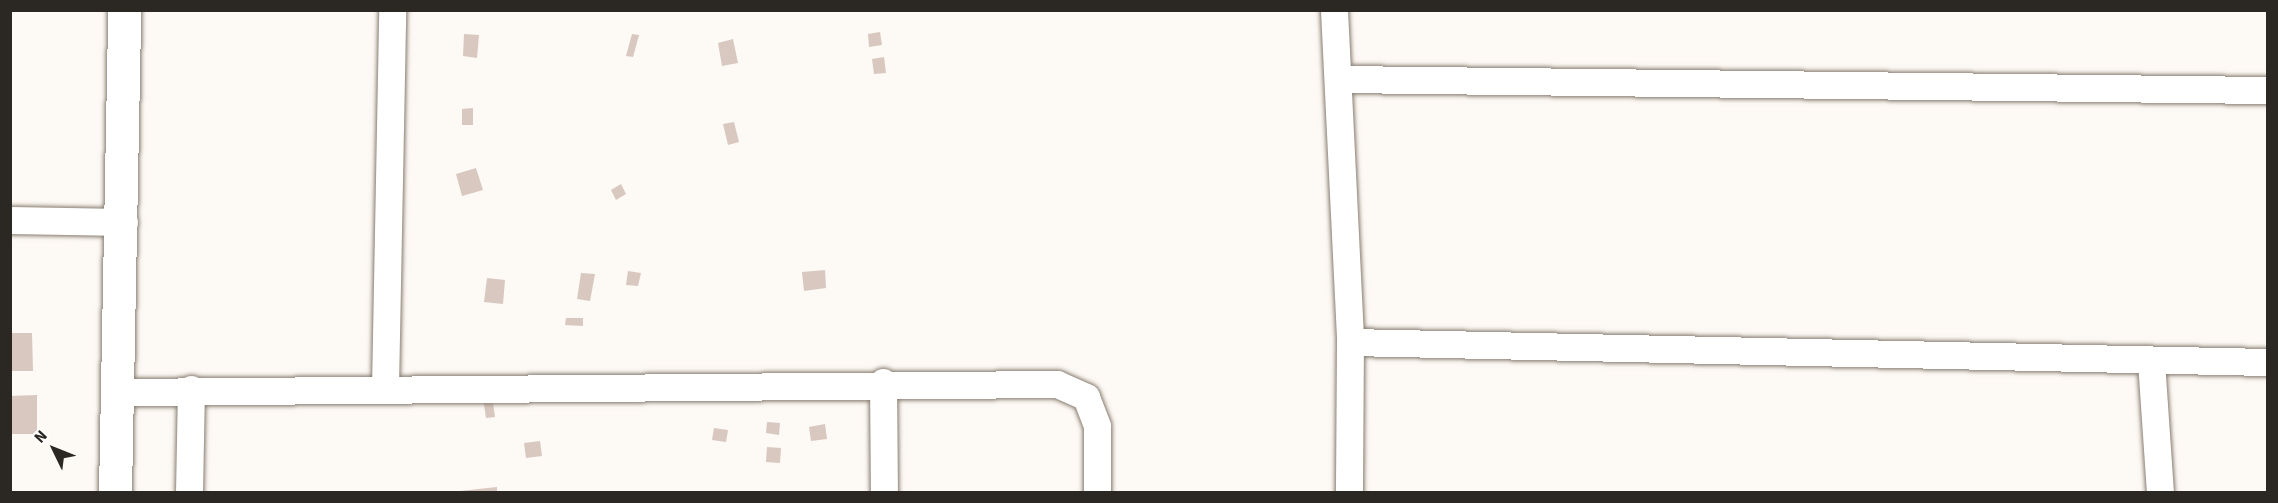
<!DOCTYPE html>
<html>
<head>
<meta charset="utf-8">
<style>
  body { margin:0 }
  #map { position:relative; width:2278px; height:503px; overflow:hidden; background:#fdf9f4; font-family:"Source Sans 3",sans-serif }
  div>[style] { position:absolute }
  .building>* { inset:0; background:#d8c8c0 }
  .roads { filter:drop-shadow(0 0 2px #877d71) drop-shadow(0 0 2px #877d71) }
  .street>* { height:27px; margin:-13.5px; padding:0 13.5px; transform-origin:13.5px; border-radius:13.5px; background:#fff }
  .secondary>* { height:33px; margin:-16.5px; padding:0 16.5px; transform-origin:16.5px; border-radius:16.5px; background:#fff }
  span { translate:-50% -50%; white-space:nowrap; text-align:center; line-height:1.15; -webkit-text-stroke:6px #fff; paint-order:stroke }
  .frame { position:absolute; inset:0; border:12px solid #2b2722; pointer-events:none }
  .north { position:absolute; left:24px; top:419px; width:60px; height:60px; -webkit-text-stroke:4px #fff; paint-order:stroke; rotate:313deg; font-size:16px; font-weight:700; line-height:24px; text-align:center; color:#2b2722 }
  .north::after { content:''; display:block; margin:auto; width:21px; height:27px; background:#2b2722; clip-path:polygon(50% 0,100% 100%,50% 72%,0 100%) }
</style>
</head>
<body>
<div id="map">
  <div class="building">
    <i style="clip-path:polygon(880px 32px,882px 45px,869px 47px,868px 34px)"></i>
    <i style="clip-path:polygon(464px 34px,479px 35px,477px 58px,463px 56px)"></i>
    <i style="clip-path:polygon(632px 34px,639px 35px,633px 57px,626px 56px)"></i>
    <i style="clip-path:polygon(733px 39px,738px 63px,722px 66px,718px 43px)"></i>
    <i style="clip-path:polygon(884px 57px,886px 73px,874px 74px,872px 59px)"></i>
    <i style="clip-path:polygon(473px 108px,473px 125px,462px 125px,462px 109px)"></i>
    <i style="clip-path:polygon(734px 122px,739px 142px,728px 145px,723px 124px)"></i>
    <i style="clip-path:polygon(476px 168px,483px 190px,462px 196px,456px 174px)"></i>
    <i style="clip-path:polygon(621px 184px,626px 194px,616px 200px,611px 190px)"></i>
    <i style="clip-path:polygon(825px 270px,826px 288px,804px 291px,802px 272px)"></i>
    <i style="clip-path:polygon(628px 271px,641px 273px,638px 286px,626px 285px)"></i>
    <i style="clip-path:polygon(581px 273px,595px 274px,590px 301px,577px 299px)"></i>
    <i style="clip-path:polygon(487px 278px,505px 280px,503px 304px,484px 302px)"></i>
    <i style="clip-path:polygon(566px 318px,583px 318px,583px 326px,565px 325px)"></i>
    <i style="clip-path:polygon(10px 333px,32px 333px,33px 371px,10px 371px)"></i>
    <i style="clip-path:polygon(37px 395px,37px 434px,10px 434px,10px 396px)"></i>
    <i style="clip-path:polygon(492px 396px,495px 417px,486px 418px,483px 398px)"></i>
    <i style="clip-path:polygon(767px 422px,780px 423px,779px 435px,766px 433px)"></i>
    <i style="clip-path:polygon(825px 424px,827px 439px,811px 441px,809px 427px)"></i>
    <i style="clip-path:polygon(714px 428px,728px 430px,726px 442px,712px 440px)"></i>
    <i style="clip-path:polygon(540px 441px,542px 456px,526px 458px,524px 443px)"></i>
    <i style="clip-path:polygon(767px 447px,781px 448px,780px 463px,766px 462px)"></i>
    <i style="clip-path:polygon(497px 487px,497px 492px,460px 492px,460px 491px)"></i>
  </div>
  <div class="roads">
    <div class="street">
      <i style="left:1334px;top:10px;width:332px;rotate:87.2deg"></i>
      <i style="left:1350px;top:342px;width:150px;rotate:90.4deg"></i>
      <i style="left:1339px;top:79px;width:929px;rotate:0.68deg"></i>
      <i style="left:10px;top:220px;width:114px;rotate:1deg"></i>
      <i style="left:1350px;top:342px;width:918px;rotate:1.25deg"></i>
      <i style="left:2151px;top:361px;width:131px;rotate:86.1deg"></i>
      <i style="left:883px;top:382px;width:110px;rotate:89.5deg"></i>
      <i style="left:385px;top:388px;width:378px;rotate:-88.9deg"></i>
      <i style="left:120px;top:392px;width:937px;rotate:-0.49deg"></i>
      <i style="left:1057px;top:384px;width:32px;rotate:24deg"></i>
      <i style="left:1086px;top:397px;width:31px;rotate:69deg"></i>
      <i style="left:1097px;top:426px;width:66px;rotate:90deg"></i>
      <i style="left:189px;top:492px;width:103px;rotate:-88.9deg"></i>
    </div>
    <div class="secondary">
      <i style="left:115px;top:492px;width:482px;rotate:-88.9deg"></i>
    </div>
  </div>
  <div class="frame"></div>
  <div class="north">N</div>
</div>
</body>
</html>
